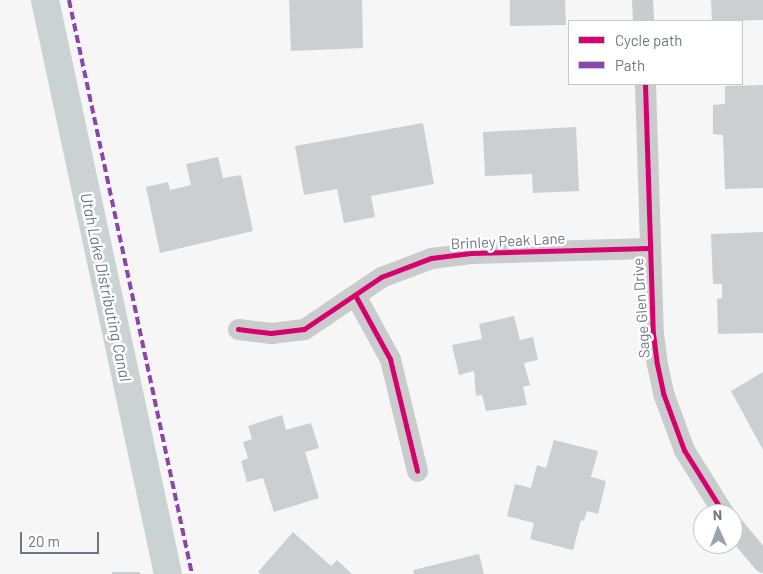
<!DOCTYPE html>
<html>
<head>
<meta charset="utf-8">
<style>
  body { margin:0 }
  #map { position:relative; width:763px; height:574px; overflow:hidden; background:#f6f6f6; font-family:Barlow,sans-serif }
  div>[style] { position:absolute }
  .canal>* { height:28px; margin:-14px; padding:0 14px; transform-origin:14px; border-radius:14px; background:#cbd2d4 }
  .building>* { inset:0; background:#cdcecf }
  .street>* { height:21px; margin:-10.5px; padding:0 10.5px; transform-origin:10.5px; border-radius:10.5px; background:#c9cbcc }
  .quiet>* { height:4px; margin-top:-2px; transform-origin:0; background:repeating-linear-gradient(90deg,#8e44ad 0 8px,transparent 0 12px) }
  .cycleway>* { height:5px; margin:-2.5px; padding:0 2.5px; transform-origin:2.5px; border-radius:2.5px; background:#d6006c }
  span { translate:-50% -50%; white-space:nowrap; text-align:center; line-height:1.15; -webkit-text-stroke:5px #fff; paint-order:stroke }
  .street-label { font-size:15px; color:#6a7883 }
  .water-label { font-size:16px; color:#66787f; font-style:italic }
  .legend { position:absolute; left:568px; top:20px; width:175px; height:65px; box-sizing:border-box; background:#fff; border:1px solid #c3c9cd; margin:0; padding:6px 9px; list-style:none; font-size:15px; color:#6a7883 }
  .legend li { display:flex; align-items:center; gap:10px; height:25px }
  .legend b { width:25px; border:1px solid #c3c9cd }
  .north { position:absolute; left:693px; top:504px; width:50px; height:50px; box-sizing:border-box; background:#fff; border:1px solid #c3c9cd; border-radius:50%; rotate:358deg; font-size:14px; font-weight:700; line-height:20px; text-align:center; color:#6a7883 }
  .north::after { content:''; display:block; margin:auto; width:18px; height:22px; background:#9ba4ab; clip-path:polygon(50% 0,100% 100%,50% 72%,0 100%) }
  .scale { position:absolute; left:20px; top:532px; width:79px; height:22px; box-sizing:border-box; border:2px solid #6a7883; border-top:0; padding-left:6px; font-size:15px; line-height:18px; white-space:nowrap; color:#6a7883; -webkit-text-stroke:4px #fff; paint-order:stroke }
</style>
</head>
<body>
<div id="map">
  <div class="canal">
    <i style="left:45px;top:0;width:587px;rotate:77.91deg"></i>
  </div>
  <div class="building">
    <i style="clip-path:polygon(289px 0,362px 0,363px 48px,291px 51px)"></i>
    <i style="clip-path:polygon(510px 0,565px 0,566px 25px,510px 26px)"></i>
    <i style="clip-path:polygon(711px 0,763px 0,763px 20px,712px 21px)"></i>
    <i style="clip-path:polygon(763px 85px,763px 188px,725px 189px,723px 135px,713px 134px,713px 105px,725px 104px,725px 86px)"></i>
    <i style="clip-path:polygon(423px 123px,434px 184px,371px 196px,375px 217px,344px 223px,337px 189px,304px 195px,295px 146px)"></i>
    <i style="clip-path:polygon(576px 127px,579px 191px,533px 193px,532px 174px,485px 176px,483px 132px)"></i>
    <i style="clip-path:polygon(218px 157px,223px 178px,241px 175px,253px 231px,160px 253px,146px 187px,168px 182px,170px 190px,191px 185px,186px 164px)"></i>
    <i style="clip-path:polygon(763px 232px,763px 333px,718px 334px,717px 299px,722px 298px,722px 284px,713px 284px,711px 234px)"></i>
    <i style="clip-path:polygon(514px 316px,520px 340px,533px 337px,538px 360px,524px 363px,530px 385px,523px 387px,527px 405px,486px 411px,482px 395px,476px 396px,474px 371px,459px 375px,452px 345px,482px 339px,479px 324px)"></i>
    <i style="clip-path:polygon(763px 372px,763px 450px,731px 391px)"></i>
    <i style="clip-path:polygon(282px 415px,286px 430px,311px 423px,319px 448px,305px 452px,319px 498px,274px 512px,263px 478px,247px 482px,241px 461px,248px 458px,243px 442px,252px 439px,248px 426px)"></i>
    <i style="clip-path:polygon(554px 440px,598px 451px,591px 477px,606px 481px,598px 514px,587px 511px,584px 521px,581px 520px,573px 550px,530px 539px,534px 523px,507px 516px,515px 484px,531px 488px,537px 465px,546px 468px)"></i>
    <i style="clip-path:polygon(293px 532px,331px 566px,337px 560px,352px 574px,261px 574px,258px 572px)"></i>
    <i style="clip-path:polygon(479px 554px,484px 574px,414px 574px,413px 570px)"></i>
    <i style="clip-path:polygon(112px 572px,140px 572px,140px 574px,112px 574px)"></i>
  </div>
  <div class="street">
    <i style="left:642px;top:0;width:21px;rotate:87deg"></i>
    <i style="left:645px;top:84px;width:249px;rotate:88.2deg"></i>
    <i style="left:653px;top:333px;width:31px;rotate:83deg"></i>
    <i style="left:657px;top:364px;width:30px;rotate:78deg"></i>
    <i style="left:663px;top:393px;width:61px;rotate:69.8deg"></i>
    <i style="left:684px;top:450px;width:75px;rotate:58deg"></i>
    <i style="left:355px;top:295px;width:73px;rotate:61.3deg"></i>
    <i style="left:390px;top:359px;width:115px;rotate:76.4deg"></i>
    <i style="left:238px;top:329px;width:33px;rotate:7deg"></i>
    <i style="left:271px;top:333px;width:33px;rotate:-7deg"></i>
    <i style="left:304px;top:329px;width:93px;rotate:-34deg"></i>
    <i style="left:381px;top:277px;width:53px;rotate:-20.8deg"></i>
    <i style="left:431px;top:258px;width:40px;rotate:-7.1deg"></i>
    <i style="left:471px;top:253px;width:178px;rotate:-1.6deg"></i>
    <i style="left:733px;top:526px;width:47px;rotate:50.2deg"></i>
  </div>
  <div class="quiet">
    <i style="left:69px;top:0;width:587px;rotate:77.91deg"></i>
  </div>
  <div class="cycleway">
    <i style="left:645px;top:84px;width:249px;rotate:88.2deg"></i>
    <i style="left:653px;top:333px;width:31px;rotate:83deg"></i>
    <i style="left:657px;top:364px;width:30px;rotate:78deg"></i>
    <i style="left:663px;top:393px;width:61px;rotate:69.8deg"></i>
    <i style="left:684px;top:450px;width:75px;rotate:58deg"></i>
    <i style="left:355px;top:295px;width:73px;rotate:61.3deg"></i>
    <i style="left:390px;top:359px;width:115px;rotate:76.4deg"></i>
    <i style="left:238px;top:329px;width:33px;rotate:7deg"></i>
    <i style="left:271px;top:333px;width:33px;rotate:-7deg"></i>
    <i style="left:304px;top:329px;width:93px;rotate:-34deg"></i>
    <i style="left:381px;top:277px;width:53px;rotate:-20.8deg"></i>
    <i style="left:431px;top:258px;width:40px;rotate:-7.1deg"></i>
    <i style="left:471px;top:253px;width:178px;rotate:-1.6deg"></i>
  </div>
  <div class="street-label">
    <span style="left:508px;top:241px;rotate:-3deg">Brinley Peak Lane</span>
    <span style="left:641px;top:308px;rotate:-94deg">Sage Glen Drive</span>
  </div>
  <div class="water-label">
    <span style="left:106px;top:287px;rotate:78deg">Utah Lake Distributing Canal</span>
  </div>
  <ul class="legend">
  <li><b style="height:6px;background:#d6006c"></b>Cycle path</li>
  <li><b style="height:6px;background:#8e44ad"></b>Path</li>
  </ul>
  <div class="north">N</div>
  <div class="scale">20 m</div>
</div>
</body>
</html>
